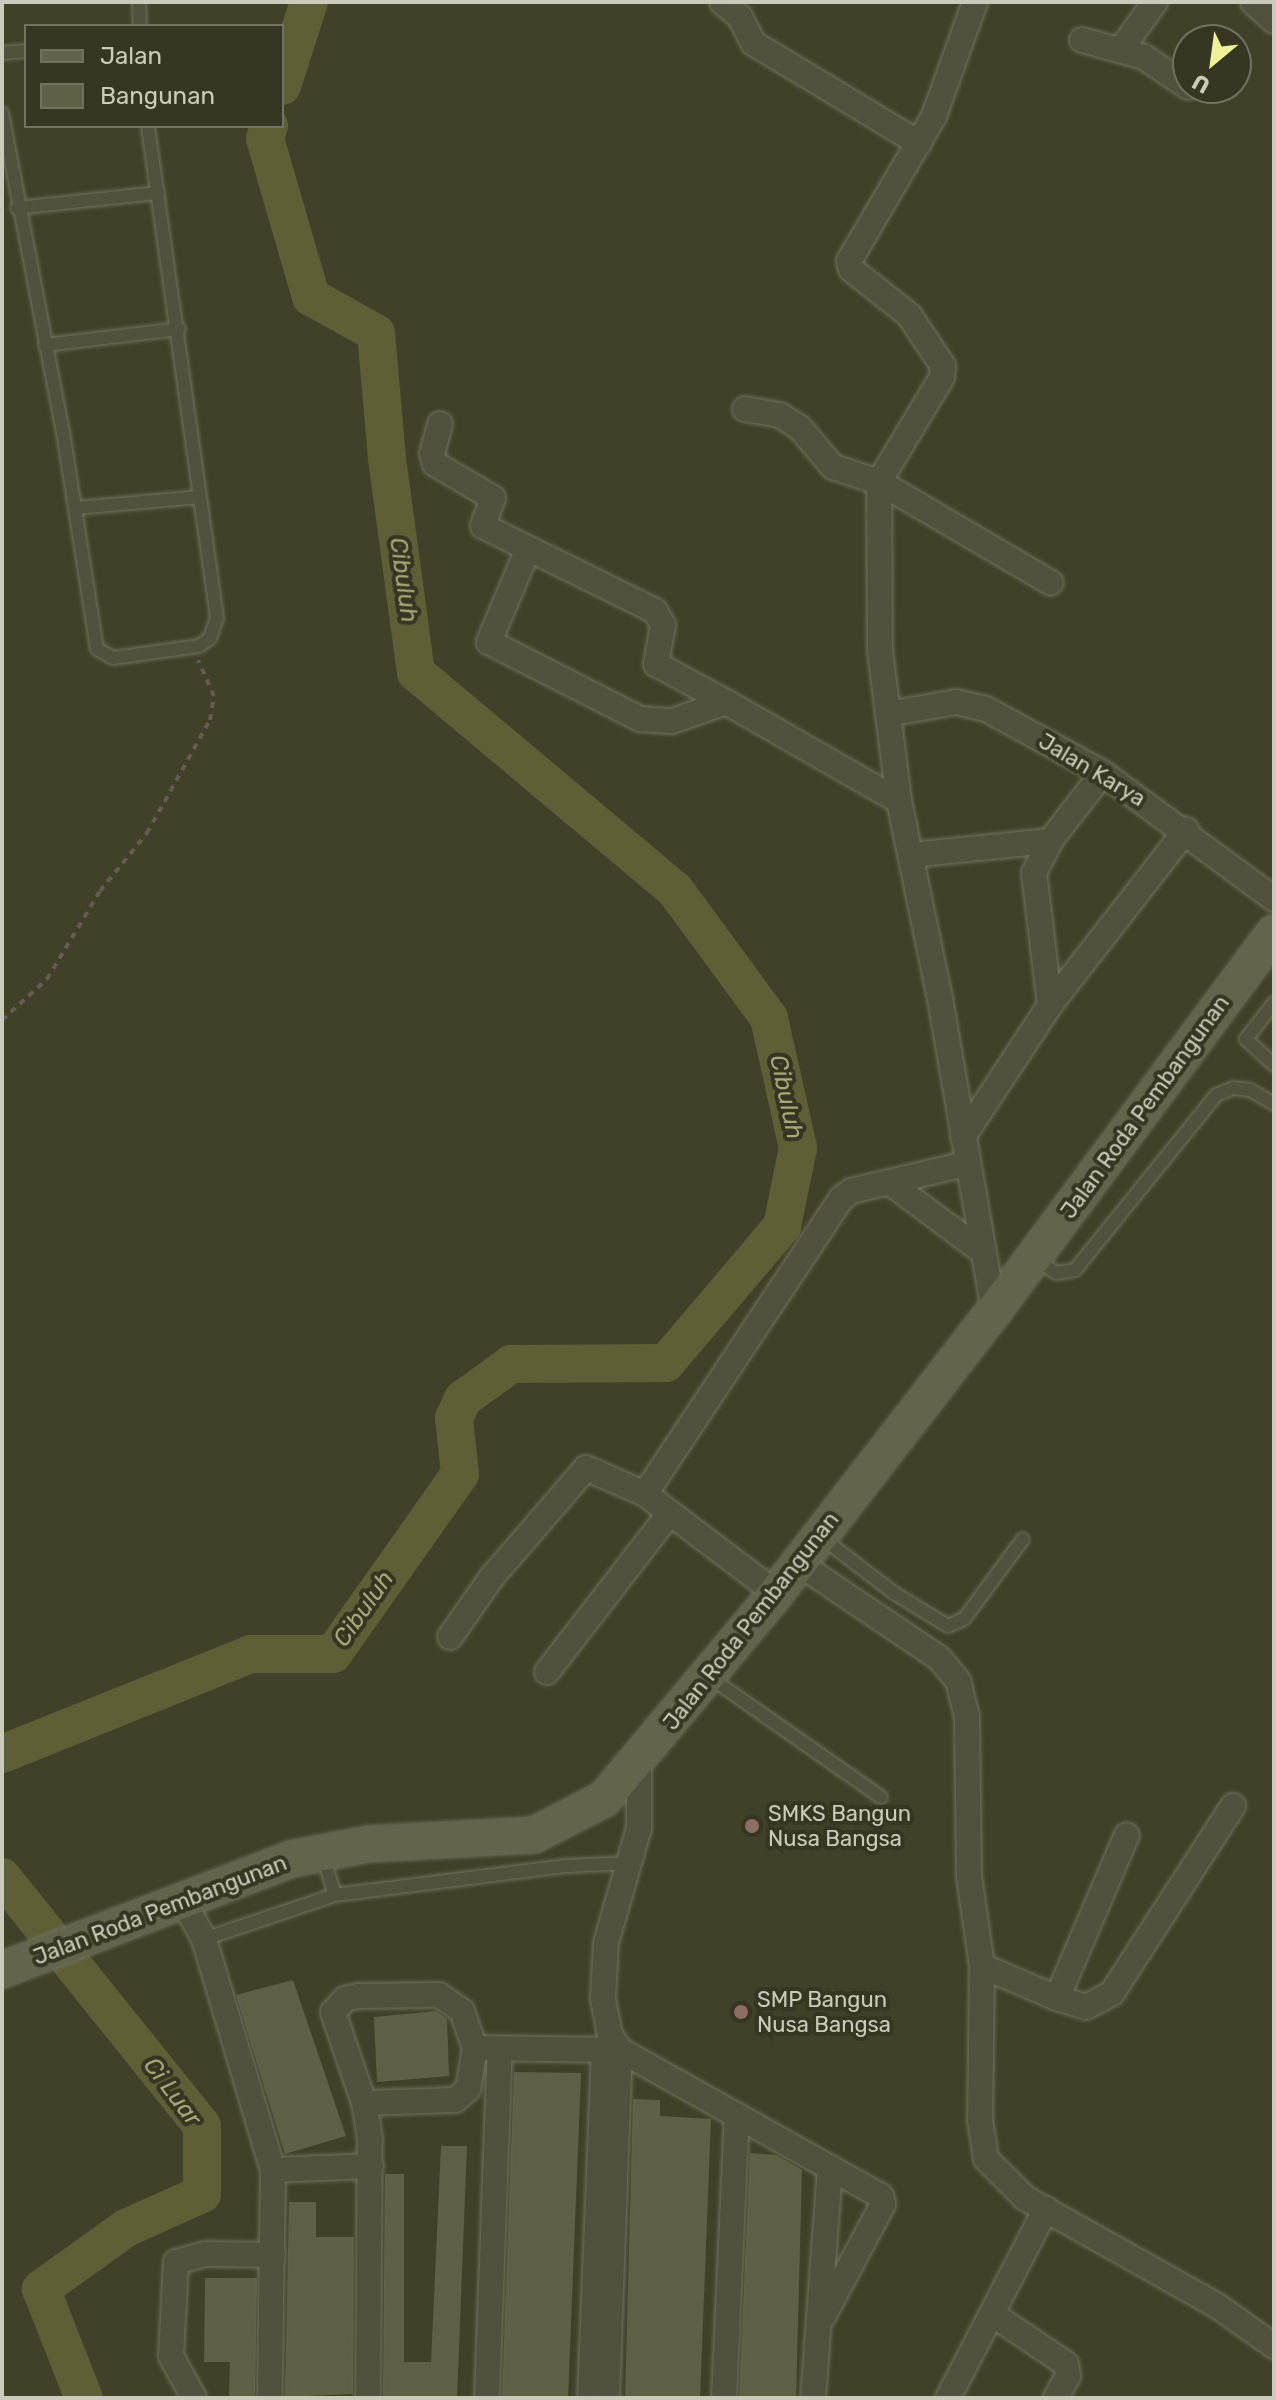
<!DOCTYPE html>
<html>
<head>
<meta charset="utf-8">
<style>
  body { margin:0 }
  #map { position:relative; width:1276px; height:2400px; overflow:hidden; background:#414129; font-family:Rubik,sans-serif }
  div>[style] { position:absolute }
  .river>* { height:38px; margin:-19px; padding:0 19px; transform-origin:19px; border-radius:19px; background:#5e5e37 }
  .building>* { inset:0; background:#5f6046 }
  .path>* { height:4px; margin-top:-2px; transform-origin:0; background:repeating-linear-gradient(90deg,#655b50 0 6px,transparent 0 12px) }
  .roads { filter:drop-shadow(0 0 2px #71715e) drop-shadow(0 0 2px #71715e) }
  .lane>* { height:12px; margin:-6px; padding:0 6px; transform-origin:6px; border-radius:6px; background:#51513d }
  .street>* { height:24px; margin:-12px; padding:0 12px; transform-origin:12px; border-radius:12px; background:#51513d }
  .secondary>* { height:34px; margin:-17px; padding:0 17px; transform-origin:17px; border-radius:17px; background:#62644c }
  .dots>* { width:22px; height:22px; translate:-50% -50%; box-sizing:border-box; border:4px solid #363622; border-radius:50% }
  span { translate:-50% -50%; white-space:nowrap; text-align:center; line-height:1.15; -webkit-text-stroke:8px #363622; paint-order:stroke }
  .street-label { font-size:22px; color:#cacbba }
  .poi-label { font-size:22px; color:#cacbba }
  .left { translate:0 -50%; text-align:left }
  .water-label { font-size:24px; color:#a7a777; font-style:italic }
  .frame { position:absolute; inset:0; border:4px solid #cacbba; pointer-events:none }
  .legend { position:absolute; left:24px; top:24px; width:260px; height:104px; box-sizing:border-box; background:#363622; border:2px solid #71725f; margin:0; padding:10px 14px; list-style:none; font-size:24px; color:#cacbba }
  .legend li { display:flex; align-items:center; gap:16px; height:40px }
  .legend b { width:40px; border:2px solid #71725f }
  .north { position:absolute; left:1172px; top:24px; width:80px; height:80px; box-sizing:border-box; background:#363622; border:2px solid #71725f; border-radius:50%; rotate:209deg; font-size:22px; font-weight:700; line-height:32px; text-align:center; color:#cacbba }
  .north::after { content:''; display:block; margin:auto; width:28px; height:36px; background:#edf19a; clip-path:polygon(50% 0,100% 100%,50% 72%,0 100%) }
</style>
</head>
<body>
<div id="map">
  <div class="river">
    <i style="left:282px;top:86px;width:88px;rotate:-72.2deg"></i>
    <i style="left:2px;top:1754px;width:268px;rotate:-21.9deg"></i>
    <i style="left:251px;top:1654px;width:82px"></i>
    <i style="left:333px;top:1654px;width:220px;rotate:-54.8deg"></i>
    <i style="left:460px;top:1474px;width:56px;rotate:-96.1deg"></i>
    <i style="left:454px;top:1418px;width:21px;rotate:-65deg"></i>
    <i style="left:463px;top:1399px;width:59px;rotate:-36.1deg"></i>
    <i style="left:511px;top:1364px;width:155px;rotate:-0.4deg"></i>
    <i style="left:666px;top:1363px;width:180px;rotate:-49.7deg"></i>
    <i style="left:782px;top:1226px;width:80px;rotate:-78.4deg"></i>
    <i style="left:798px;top:1148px;width:133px;rotate:-102.6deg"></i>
    <i style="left:769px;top:1018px;width:159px;rotate:-126.3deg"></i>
    <i style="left:675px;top:890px;width:338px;rotate:-140deg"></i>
    <i style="left:416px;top:673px;width:217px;rotate:-97.7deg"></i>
    <i style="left:387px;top:458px;width:125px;rotate:-95deg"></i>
    <i style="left:376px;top:333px;width:74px;rotate:-151deg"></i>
    <i style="left:311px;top:297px;width:165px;rotate:-106.2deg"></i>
    <i style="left:265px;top:139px;width:14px;rotate:-73deg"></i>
    <i style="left:2px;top:1877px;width:319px;rotate:51.2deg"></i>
    <i style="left:202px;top:2126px;width:68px;rotate:90deg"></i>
    <i style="left:202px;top:2194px;width:83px;rotate:155.9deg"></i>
    <i style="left:126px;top:2228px;width:105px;rotate:144.3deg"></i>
    <i style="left:41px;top:2289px;width:117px;rotate:68.5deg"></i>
  </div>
  <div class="building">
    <i style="clip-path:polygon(293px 1980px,346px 2136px,285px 2154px,236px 1995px)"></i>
    <i style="clip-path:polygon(436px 2011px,447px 2019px,449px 2076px,377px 2082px,374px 2017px)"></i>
    <i style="clip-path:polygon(514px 2072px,581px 2073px,568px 2398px,502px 2397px)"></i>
    <i style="clip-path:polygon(633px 2099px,660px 2100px,660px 2116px,711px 2119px,700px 2398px,625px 2398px)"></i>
    <i style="clip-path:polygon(441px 2146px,467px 2146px,457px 2398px,383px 2398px,385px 2174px,404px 2174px,404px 2362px,431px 2362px)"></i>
    <i style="clip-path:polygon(750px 2153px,776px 2155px,802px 2170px,796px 2398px,739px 2398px)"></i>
    <i style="clip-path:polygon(289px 2202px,316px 2202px,316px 2237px,354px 2237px,353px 2394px,285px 2397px)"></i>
    <i style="clip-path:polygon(205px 2278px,257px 2278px,255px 2397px,229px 2397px,230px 2362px,204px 2362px)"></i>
  </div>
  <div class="path">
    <i style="left:2px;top:1020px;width:61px;rotate:-42.3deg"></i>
    <i style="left:47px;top:979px;width:103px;rotate:-58.9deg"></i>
    <i style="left:100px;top:891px;width:75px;rotate:-51deg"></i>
    <i style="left:147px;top:833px;width:129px;rotate:-60.9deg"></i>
    <i style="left:210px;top:720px;width:24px;rotate:-81deg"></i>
    <i style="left:214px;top:696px;width:39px;rotate:-114deg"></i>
  </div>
  <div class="roads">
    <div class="lane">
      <i style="left:139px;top:2px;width:24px;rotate:88deg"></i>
      <i style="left:2px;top:53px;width:24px;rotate:-5deg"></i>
      <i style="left:2px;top:113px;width:325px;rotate:79.2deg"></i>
      <i style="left:63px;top:432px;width:220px;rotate:81.1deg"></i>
      <i style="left:97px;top:649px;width:18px;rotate:29deg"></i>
      <i style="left:113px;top:658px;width:87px;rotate:-7.9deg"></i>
      <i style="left:199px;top:646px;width:14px;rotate:-36deg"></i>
      <i style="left:210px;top:638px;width:21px;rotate:-71deg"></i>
      <i style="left:217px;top:618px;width:497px;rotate:-98deg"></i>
      <i style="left:17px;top:208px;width:142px;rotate:-6.1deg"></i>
      <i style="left:45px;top:345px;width:135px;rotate:-6.8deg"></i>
      <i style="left:76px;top:508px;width:124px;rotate:-5.1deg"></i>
      <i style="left:1274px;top:1003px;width:46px;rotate:127.9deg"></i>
      <i style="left:1246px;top:1039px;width:38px;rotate:43deg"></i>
      <i style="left:1036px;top:1260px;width:24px;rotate:33deg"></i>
      <i style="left:1056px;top:1273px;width:19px;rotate:-9deg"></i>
      <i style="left:1075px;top:1270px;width:225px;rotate:-51.1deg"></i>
      <i style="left:1216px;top:1095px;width:18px;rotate:-22deg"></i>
      <i style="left:1233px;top:1088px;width:17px;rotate:7deg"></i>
      <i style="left:1250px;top:1090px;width:28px;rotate:30deg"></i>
      <i style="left:821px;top:1537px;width:92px;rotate:37.5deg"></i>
      <i style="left:894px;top:1593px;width:63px;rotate:31.4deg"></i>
      <i style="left:948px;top:1626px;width:17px;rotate:-24deg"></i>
      <i style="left:964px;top:1619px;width:99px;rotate:-53.6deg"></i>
      <i style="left:708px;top:1676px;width:211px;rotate:35deg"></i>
      <i style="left:323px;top:1856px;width:41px;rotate:72.9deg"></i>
      <i style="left:204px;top:1939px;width:138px;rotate:-18.6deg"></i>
      <i style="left:335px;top:1895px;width:232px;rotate:-7.2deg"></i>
      <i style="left:565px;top:1866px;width:66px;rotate:-2.6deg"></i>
    </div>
    <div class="street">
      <i style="left:722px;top:2px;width:23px;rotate:40deg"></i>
      <i style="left:740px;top:17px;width:29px;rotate:63deg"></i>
      <i style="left:753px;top:43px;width:194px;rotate:31.1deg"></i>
      <i style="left:1253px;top:2px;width:28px;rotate:42deg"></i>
      <i style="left:1082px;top:40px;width:64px;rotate:15.3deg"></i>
      <i style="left:1144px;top:57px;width:53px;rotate:34.3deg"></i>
      <i style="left:1122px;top:48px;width:57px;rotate:-54.3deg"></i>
      <i style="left:745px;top:409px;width:36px;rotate:10deg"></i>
      <i style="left:780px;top:415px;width:24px;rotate:33deg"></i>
      <i style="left:800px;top:428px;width:51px;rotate:49.8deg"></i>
      <i style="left:833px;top:467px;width:48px;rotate:18.1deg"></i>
      <i style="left:879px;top:482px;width:122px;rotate:-59deg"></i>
      <i style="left:942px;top:377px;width:11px;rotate:-85deg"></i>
      <i style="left:943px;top:366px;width:61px;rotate:-123.7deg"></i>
      <i style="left:909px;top:315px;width:74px;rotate:-141.6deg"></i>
      <i style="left:851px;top:269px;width:8px;rotate:-104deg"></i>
      <i style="left:849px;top:261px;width:168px;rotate:-59.6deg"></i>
      <i style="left:934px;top:116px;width:121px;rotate:-70.2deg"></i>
      <i style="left:440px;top:424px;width:30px;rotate:105deg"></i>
      <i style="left:432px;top:453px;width:11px;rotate:75deg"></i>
      <i style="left:435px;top:464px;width:67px;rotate:30.4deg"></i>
      <i style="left:493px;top:498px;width:30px;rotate:110deg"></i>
      <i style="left:483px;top:526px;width:192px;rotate:26.3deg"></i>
      <i style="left:655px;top:611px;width:16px;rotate:60deg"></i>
      <i style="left:663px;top:625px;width:40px;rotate:100deg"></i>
      <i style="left:656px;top:664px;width:80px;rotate:28.5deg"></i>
      <i style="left:528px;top:549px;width:101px;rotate:112.8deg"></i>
      <i style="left:489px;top:642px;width:169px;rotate:27deg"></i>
      <i style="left:640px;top:719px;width:32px;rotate:4deg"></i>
      <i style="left:672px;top:721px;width:57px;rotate:-19.4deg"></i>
      <i style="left:726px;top:702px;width:199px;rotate:29.8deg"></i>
      <i style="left:888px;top:714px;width:69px;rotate:-10deg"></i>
      <i style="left:956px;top:702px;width:31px;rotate:13deg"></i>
      <i style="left:986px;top:709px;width:133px;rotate:28.7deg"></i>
      <i style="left:1103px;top:773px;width:212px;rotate:36.4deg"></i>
      <i style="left:911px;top:855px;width:140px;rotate:-5.8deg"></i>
      <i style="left:1050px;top:1005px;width:133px;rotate:-96.9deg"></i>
      <i style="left:1034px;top:873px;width:36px;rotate:-63deg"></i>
      <i style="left:1050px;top:841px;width:86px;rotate:-52.1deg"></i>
      <i style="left:963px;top:1137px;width:158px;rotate:-56.6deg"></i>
      <i style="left:1050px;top:1005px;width:222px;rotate:-52.1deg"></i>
      <i style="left:889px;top:1182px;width:117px;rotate:36.7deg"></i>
      <i style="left:994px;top:1311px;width:322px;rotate:-99.8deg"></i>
      <i style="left:939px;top:994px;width:197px;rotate:-101.7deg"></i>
      <i style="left:899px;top:801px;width:152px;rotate:-97.2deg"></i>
      <i style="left:880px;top:650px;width:168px;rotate:-90.3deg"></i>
      <i style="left:879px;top:482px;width:199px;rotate:30.4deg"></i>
      <i style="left:645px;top:1494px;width:356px;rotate:-56.4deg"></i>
      <i style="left:842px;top:1198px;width:11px;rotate:-38deg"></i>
      <i style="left:851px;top:1191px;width:117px;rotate:-13.3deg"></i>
      <i style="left:798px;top:1563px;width:170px;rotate:34deg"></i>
      <i style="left:939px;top:1658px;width:30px;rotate:50deg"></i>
      <i style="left:958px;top:1681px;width:36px;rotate:76deg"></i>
      <i style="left:967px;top:1716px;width:160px;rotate:89.3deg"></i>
      <i style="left:969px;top:1876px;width:91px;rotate:81.8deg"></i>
      <i style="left:982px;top:1966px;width:154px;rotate:90.7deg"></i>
      <i style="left:980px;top:2120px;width:39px;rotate:81deg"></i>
      <i style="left:986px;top:2159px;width:55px;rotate:45deg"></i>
      <i style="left:1025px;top:2198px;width:219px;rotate:29.3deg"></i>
      <i style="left:1216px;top:2305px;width:71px;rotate:35.3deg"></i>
      <i style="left:450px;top:1637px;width:73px;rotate:-55deg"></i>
      <i style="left:492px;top:1577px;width:144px;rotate:-49.2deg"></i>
      <i style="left:586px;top:1468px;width:64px;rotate:23.8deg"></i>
      <i style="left:645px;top:1494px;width:164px;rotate:37.1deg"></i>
      <i style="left:547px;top:1672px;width:200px;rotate:-52.3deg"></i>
      <i style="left:184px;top:1903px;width:41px;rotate:60.9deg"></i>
      <i style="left:204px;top:1939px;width:241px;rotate:73.4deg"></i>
      <i style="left:273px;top:2170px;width:228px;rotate:90.8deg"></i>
      <i style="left:982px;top:1966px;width:82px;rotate:23.1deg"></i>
      <i style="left:1057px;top:1998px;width:177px;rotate:-66.8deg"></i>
      <i style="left:1057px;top:1998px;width:30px;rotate:17deg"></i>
      <i style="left:1086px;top:2007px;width:30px;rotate:-28deg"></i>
      <i style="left:1112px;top:1993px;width:223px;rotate:-57.1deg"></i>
      <i style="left:364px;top:2103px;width:91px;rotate:-1.9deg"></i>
      <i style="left:455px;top:2100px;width:17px;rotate:-40deg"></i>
      <i style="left:468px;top:2089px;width:42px;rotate:-80.3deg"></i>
      <i style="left:273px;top:2170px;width:98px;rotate:-2.3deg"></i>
      <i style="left:992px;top:2314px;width:89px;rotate:34deg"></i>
      <i style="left:1066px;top:2364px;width:12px;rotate:81deg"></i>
      <i style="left:1068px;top:2376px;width:25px;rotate:119deg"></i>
      <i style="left:824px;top:2315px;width:126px;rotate:-62deg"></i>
      <i style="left:883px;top:2204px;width:8px;rotate:-104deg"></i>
      <i style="left:881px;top:2196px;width:58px;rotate:-151.2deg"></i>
      <i style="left:194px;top:2398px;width:48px;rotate:-118.7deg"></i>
      <i style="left:171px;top:2356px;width:94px;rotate:-87deg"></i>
      <i style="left:176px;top:2262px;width:31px;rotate:-15deg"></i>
      <i style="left:206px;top:2254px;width:67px;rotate:0.9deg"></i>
      <i style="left:368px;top:2398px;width:259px;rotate:-89.6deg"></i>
      <i style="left:370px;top:2139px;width:36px;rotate:-99deg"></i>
      <i style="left:364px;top:2103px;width:96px;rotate:-108.8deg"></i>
      <i style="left:333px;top:2012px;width:18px;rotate:-47deg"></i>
      <i style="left:345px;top:1999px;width:13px;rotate:-13deg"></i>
      <i style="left:358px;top:1996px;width:81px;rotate:-0.7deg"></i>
      <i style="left:439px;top:1995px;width:28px;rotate:35deg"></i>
      <i style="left:462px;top:2011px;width:39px;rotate:71deg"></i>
      <i style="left:475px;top:2048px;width:145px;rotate:0.8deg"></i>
      <i style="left:620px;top:2050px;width:241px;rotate:29.3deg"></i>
      <i style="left:830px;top:2168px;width:231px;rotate:94.2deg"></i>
      <i style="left:487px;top:2398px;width:348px;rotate:-87.9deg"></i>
      <i style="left:590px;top:2398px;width:346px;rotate:-87.7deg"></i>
      <i style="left:607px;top:2398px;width:348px;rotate:-87.9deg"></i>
      <i style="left:620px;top:2050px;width:18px;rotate:-124deg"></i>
      <i style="left:610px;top:2035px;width:38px;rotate:-101deg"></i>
      <i style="left:603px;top:1998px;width:55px;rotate:-86.9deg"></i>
      <i style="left:606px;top:1943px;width:120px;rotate:-74deg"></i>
      <i style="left:639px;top:1828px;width:65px;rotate:-90deg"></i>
      <i style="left:724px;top:2398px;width:283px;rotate:-87.4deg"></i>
      <i style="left:948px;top:2398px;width:213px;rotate:-62.6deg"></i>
    </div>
    <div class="secondary">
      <i style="left:2px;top:1970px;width:310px;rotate:-21deg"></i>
      <i style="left:291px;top:1859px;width:78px;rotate:-11deg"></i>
      <i style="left:368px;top:1844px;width:166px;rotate:-3.1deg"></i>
      <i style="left:534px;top:1835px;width:79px;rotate:-27.2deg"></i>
      <i style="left:604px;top:1799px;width:268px;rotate:-50.1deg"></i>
      <i style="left:776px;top:1593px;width:356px;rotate:-52.3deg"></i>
      <i style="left:994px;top:1311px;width:470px;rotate:-53.5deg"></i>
    </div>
  </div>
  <div class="dots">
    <i style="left:752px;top:1826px;background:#8d6e63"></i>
    <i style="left:741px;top:2012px;background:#8d6e63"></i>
  </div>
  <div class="street-label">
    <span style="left:1092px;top:770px;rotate:31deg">Jalan Karya</span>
    <span style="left:1145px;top:1107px;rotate:-54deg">Jalan Roda Pembangunan</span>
    <span style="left:751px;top:1621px;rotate:-52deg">Jalan Roda Pembangunan</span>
    <span style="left:160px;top:1910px;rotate:-21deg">Jalan Roda Pembangunan</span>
  </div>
  <div class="poi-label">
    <span class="left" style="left:768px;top:1826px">SMKS Bangun<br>Nusa Bangsa</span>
    <span class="left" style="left:757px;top:2012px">SMP Bangun<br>Nusa Bangsa</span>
  </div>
  <div class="water-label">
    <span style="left:403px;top:580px;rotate:82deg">Cibuluh</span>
    <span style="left:786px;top:1097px;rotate:78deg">Cibuluh</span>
    <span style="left:364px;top:1609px;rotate:-55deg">Cibuluh</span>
    <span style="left:172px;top:2092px;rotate:53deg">Ci Luar</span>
  </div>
  <div class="frame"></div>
  <ul class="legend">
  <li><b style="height:10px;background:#62644c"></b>Jalan</li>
  <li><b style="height:22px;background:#5f6046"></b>Bangunan</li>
  </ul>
  <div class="north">U</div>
</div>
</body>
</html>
